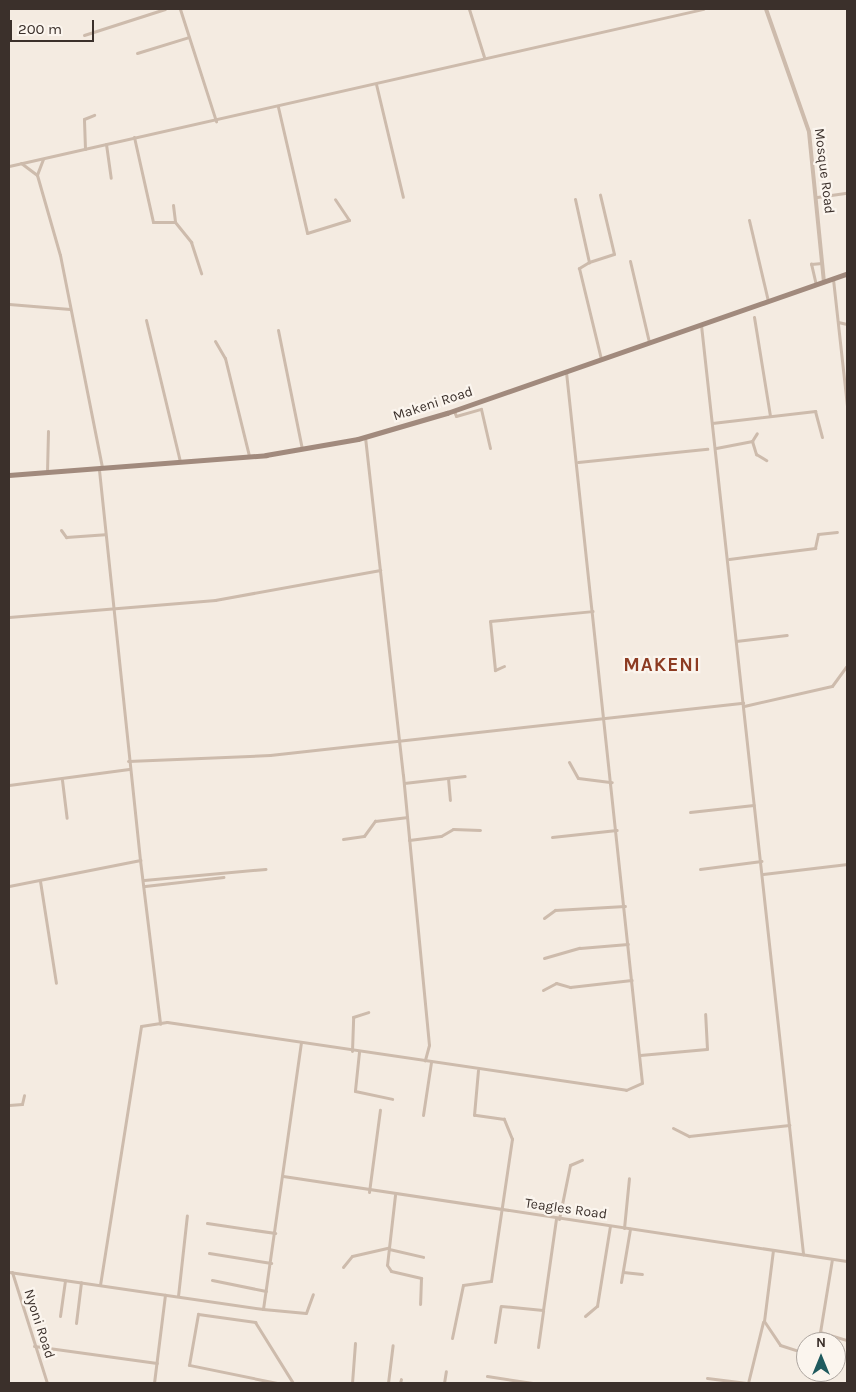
<!DOCTYPE html>
<html>
<head>
<meta charset="utf-8">
<style>
  body { margin:0 }
  #map { position:relative; width:856px; height:1392px; overflow:hidden; background:#f4ebe1; font-family:Karla,sans-serif }
  div>[style] { position:absolute }
  .minor>* { height:3px; margin:-1.5px; padding:0 1.5px; transform-origin:1.5px; border-radius:1.5px; background:#cdbbac }
  .tertiary>* { height:4px; margin:-2px; padding:0 2px; transform-origin:2px; border-radius:2px; background:#cdbbac }
  .secondary>* { height:4.5px; margin:-2.25px; padding:0 2.25px; transform-origin:2.25px; border-radius:2.25px; background:#a18a7d }
  span { translate:-50% -50%; white-space:nowrap; text-align:center; line-height:1.15; -webkit-text-stroke:4.5px #fbf5ee; paint-order:stroke }
  .street-label { font-size:14px; color:#3b302b }
  .district-label { font-size:19px; color:#8c3b22; font-weight:700; letter-spacing:1px }
  .frame { position:absolute; inset:0; border:10px solid #3b302b; pointer-events:none }
  .north { position:absolute; left:796px; top:1332px; width:50px; height:50px; box-sizing:border-box; background:#fbf5ee; border:1px solid #aea6a0; border-radius:50%; rotate:0deg; font-size:14px; font-weight:700; line-height:20px; text-align:center; color:#3b302b }
  .north::after { content:''; display:block; margin:auto; width:18px; height:22px; background:#1f5a5e; clip-path:polygon(50% 0,100% 100%,50% 72%,0 100%) }
  .scale { position:absolute; left:10px; top:20px; width:84px; height:22px; box-sizing:border-box; border:2px solid #3b302b; border-top:0; padding-left:6px; font-size:15px; line-height:18px; white-space:nowrap; color:#3b302b; -webkit-text-stroke:4px #fbf5ee; paint-order:stroke }
</style>
</head>
<body>
<div id="map">
  <div class="minor">
    <i style="left:180px;top:9px;width:118px;rotate:72.2deg"></i>
    <i style="left:469px;top:9px;width:50px;rotate:72.6deg"></i>
    <i style="left:84px;top:35px;width:85px;rotate:-17.8deg"></i>
    <i style="left:137px;top:53px;width:54px;rotate:-17.1deg"></i>
    <i style="left:376px;top:84px;width:116px;rotate:76.6deg"></i>
    <i style="left:278px;top:107px;width:129px;rotate:77deg"></i>
    <i style="left:307px;top:233px;width:44px;rotate:-17.2deg"></i>
    <i style="left:349px;top:220px;width:25px;rotate:-124deg"></i>
    <i style="left:134px;top:137px;width:87px;rotate:77.4deg"></i>
    <i style="left:153px;top:222px;width:22px"></i>
    <i style="left:106px;top:144px;width:34px;rotate:82deg"></i>
    <i style="left:85px;top:149px;width:30px;rotate:-92deg"></i>
    <i style="left:84px;top:119px;width:11px;rotate:-22deg"></i>
    <i style="left:43px;top:159px;width:17px;rotate:111deg"></i>
    <i style="left:37px;top:175px;width:83px;rotate:74deg"></i>
    <i style="left:60px;top:255px;width:217px;rotate:78.8deg"></i>
    <i style="left:21px;top:163px;width:20px;rotate:37deg"></i>
    <i style="left:9px;top:166px;width:712px;rotate:-12.75deg"></i>
    <i style="left:817px;top:197px;width:30px;rotate:-8deg"></i>
    <i style="left:575px;top:199px;width:65px;rotate:77.5deg"></i>
    <i style="left:589px;top:262px;width:12px;rotate:149deg"></i>
    <i style="left:579px;top:268px;width:94px;rotate:76.4deg"></i>
    <i style="left:173px;top:205px;width:17px;rotate:83deg"></i>
    <i style="left:175px;top:222px;width:26px;rotate:51deg"></i>
    <i style="left:191px;top:242px;width:33px;rotate:72deg"></i>
    <i style="left:749px;top:220px;width:83px;rotate:76.8deg"></i>
    <i style="left:630px;top:261px;width:83px;rotate:76.8deg"></i>
    <i style="left:589px;top:262px;width:26px;rotate:-18deg"></i>
    <i style="left:614px;top:254px;width:61px;rotate:-103.3deg"></i>
    <i style="left:833px;top:279px;width:127px;rotate:83.7deg"></i>
    <i style="left:816px;top:285px;width:22px;rotate:-103deg"></i>
    <i style="left:811px;top:264px;width:11px;rotate:-5deg"></i>
    <i style="left:9px;top:304px;width:61px;rotate:4.7deg"></i>
    <i style="left:754px;top:317px;width:100px;rotate:80.8deg"></i>
    <i style="left:146px;top:320px;width:146px;rotate:76.5deg"></i>
    <i style="left:838px;top:322px;width:9px;rotate:13deg"></i>
    <i style="left:701px;top:325px;width:935px;rotate:83.73deg"></i>
    <i style="left:278px;top:330px;width:121px;rotate:78.6deg"></i>
    <i style="left:215px;top:341px;width:20px;rotate:60deg"></i>
    <i style="left:225px;top:358px;width:101px;rotate:76.2deg"></i>
    <i style="left:454px;top:411px;width:5px;rotate:68deg"></i>
    <i style="left:456px;top:416px;width:26px;rotate:-16deg"></i>
    <i style="left:481px;top:409px;width:40px;rotate:77deg"></i>
    <i style="left:712px;top:423px;width:104px;rotate:-6.6deg"></i>
    <i style="left:815px;top:411px;width:27px;rotate:75deg"></i>
    <i style="left:365px;top:437px;width:340px;rotate:83.6deg"></i>
    <i style="left:403px;top:775px;width:271px;rotate:84.5deg"></i>
    <i style="left:429px;top:1045px;width:16px;rotate:105deg"></i>
    <i style="left:752px;top:441px;width:14px;rotate:73deg"></i>
    <i style="left:756px;top:454px;width:12px;rotate:31deg"></i>
    <i style="left:716px;top:448px;width:37px;rotate:-11deg"></i>
    <i style="left:752px;top:441px;width:9px;rotate:-58deg"></i>
    <i style="left:578px;top:462px;width:130px;rotate:-5.8deg"></i>
    <i style="left:47px;top:472px;width:41px;rotate:-88.6deg"></i>
    <i style="left:61px;top:530px;width:9px;rotate:54deg"></i>
    <i style="left:66px;top:537px;width:39px;rotate:-4deg"></i>
    <i style="left:729px;top:559px;width:87px;rotate:-7.3deg"></i>
    <i style="left:815px;top:548px;width:14px;rotate:-78deg"></i>
    <i style="left:818px;top:534px;width:19px;rotate:-6deg"></i>
    <i style="left:9px;top:617px;width:207px;rotate:-4.7deg"></i>
    <i style="left:215px;top:600px;width:168px;rotate:-10.3deg"></i>
    <i style="left:736px;top:641px;width:51px;rotate:-6.7deg"></i>
    <i style="left:504px;top:666px;width:10px;rotate:156deg"></i>
    <i style="left:495px;top:670px;width:49px;rotate:-95.8deg"></i>
    <i style="left:490px;top:621px;width:103px;rotate:-5.5deg"></i>
    <i style="left:744px;top:706px;width:90px;rotate:-12.8deg"></i>
    <i style="left:832px;top:686px;width:24px;rotate:-54deg"></i>
    <i style="left:128px;top:761px;width:142px;rotate:-2.4deg"></i>
    <i style="left:270px;top:755px;width:476px;rotate:-6.3deg"></i>
    <i style="left:569px;top:762px;width:18px;rotate:61deg"></i>
    <i style="left:578px;top:778px;width:34px;rotate:7deg"></i>
    <i style="left:448px;top:778px;width:22px;rotate:85deg"></i>
    <i style="left:62px;top:780px;width:38px;rotate:83deg"></i>
    <i style="left:404px;top:783px;width:61px;rotate:-6.5deg"></i>
    <i style="left:9px;top:785px;width:121px;rotate:-7.6deg"></i>
    <i style="left:690px;top:812px;width:64px;rotate:-6.2deg"></i>
    <i style="left:552px;top:837px;width:65px;rotate:-6.1deg"></i>
    <i style="left:343px;top:839px;width:21px;rotate:-8deg"></i>
    <i style="left:364px;top:836px;width:19px;rotate:-54deg"></i>
    <i style="left:375px;top:821px;width:31px;rotate:-7deg"></i>
    <i style="left:409px;top:840px;width:32px;rotate:-7deg"></i>
    <i style="left:441px;top:836px;width:14px;rotate:-30deg"></i>
    <i style="left:453px;top:829px;width:27px;rotate:2deg"></i>
    <i style="left:140px;top:860px;width:165px;rotate:83deg"></i>
    <i style="left:700px;top:869px;width:62px;rotate:-7.5deg"></i>
    <i style="left:763px;top:874px;width:85px;rotate:-6.8deg"></i>
    <i style="left:144px;top:880px;width:122px;rotate:-5.2deg"></i>
    <i style="left:40px;top:881px;width:103px;rotate:81.1deg"></i>
    <i style="left:9px;top:886px;width:134px;rotate:-11.2deg"></i>
    <i style="left:140px;top:860px;width:394px;rotate:-96deg"></i>
    <i style="left:145px;top:886px;width:79px;rotate:-6.6deg"></i>
    <i style="left:544px;top:918px;width:14px;rotate:-36deg"></i>
    <i style="left:555px;top:910px;width:70px;rotate:-3.3deg"></i>
    <i style="left:544px;top:958px;width:37px;rotate:-16deg"></i>
    <i style="left:580px;top:948px;width:48px;rotate:-4.8deg"></i>
    <i style="left:543px;top:990px;width:15px;rotate:-28deg"></i>
    <i style="left:556px;top:983px;width:15px;rotate:16deg"></i>
    <i style="left:570px;top:987px;width:62px;rotate:-6.4deg"></i>
    <i style="left:352px;top:1051px;width:34px;rotate:-88deg"></i>
    <i style="left:353px;top:1017px;width:16px;rotate:-18deg"></i>
    <i style="left:359px;top:1052px;width:39px;rotate:96deg"></i>
    <i style="left:355px;top:1091px;width:38px;rotate:12deg"></i>
    <i style="left:640px;top:1055px;width:67px;rotate:-5.1deg"></i>
    <i style="left:707px;top:1049px;width:35px;rotate:-93deg"></i>
    <i style="left:9px;top:1105px;width:13px;rotate:-4deg"></i>
    <i style="left:22px;top:1104px;width:9px;rotate:-77deg"></i>
    <i style="left:423px;top:1115px;width:54px;rotate:-81.4deg"></i>
    <i style="left:673px;top:1128px;width:18px;rotate:27deg"></i>
    <i style="left:689px;top:1136px;width:101px;rotate:-6.3deg"></i>
    <i style="left:283px;top:1176px;width:570px;rotate:8.57deg"></i>
    <i style="left:369px;top:1192px;width:83px;rotate:-82.4deg"></i>
    <i style="left:395px;top:1195px;width:70px;rotate:96.5deg"></i>
    <i style="left:387px;top:1265px;width:7px;rotate:56deg"></i>
    <i style="left:391px;top:1271px;width:31px;rotate:13deg"></i>
    <i style="left:421px;top:1278px;width:26px;rotate:92deg"></i>
    <i style="left:559px;top:1219px;width:55px;rotate:-78.5deg"></i>
    <i style="left:570px;top:1165px;width:13px;rotate:-23deg"></i>
    <i style="left:207px;top:1223px;width:69px;rotate:8.4deg"></i>
    <i style="left:624px;top:1228px;width:50px;rotate:-84.3deg"></i>
    <i style="left:389px;top:1249px;width:35px;rotate:13deg"></i>
    <i style="left:773px;top:1250px;width:72px;rotate:97.2deg"></i>
    <i style="left:764px;top:1321px;width:29px;rotate:56deg"></i>
    <i style="left:780px;top:1345px;width:20px;rotate:18deg"></i>
    <i style="left:209px;top:1253px;width:63px;rotate:9.2deg"></i>
    <i style="left:832px;top:1259px;width:74px;rotate:99.3deg"></i>
    <i style="left:820px;top:1332px;width:28px;rotate:17deg"></i>
    <i style="left:343px;top:1267px;width:14px;rotate:-51deg"></i>
    <i style="left:352px;top:1256px;width:37px;rotate:-13deg"></i>
    <i style="left:9px;top:1272px;width:257px;rotate:8.3deg"></i>
    <i style="left:263px;top:1309px;width:269px;rotate:-81.9deg"></i>
    <i style="left:12px;top:1272px;width:116px;rotate:72.5deg"></i>
    <i style="left:623px;top:1272px;width:19px;rotate:6deg"></i>
    <i style="left:212px;top:1280px;width:55px;rotate:11.5deg"></i>
    <i style="left:621px;top:1282px;width:54px;rotate:-80.4deg"></i>
    <i style="left:100px;top:1285px;width:262px;rotate:-81deg"></i>
    <i style="left:141px;top:1026px;width:26px;rotate:-9deg"></i>
    <i style="left:167px;top:1022px;width:464px;rotate:8.4deg"></i>
    <i style="left:626px;top:1090px;width:17px;rotate:-24deg"></i>
    <i style="left:642px;top:1083px;width:715px;rotate:-96.1deg"></i>
    <i style="left:178px;top:1296px;width:81px;rotate:-83.7deg"></i>
    <i style="left:263px;top:1309px;width:43px;rotate:5.3deg"></i>
    <i style="left:306px;top:1313px;width:20px;rotate:-70deg"></i>
    <i style="left:60px;top:1316px;width:36px;rotate:-82deg"></i>
    <i style="left:585px;top:1316px;width:16px;rotate:-40deg"></i>
    <i style="left:597px;top:1306px;width:81px;rotate:-80.8deg"></i>
    <i style="left:76px;top:1323px;width:41px;rotate:-83deg"></i>
    <i style="left:452px;top:1338px;width:54px;rotate:-78.3deg"></i>
    <i style="left:463px;top:1285px;width:28px;rotate:-8deg"></i>
    <i style="left:491px;top:1281px;width:144px;rotate:-81.6deg"></i>
    <i style="left:512px;top:1139px;width:22px;rotate:-112deg"></i>
    <i style="left:504px;top:1119px;width:30px;rotate:-172deg"></i>
    <i style="left:474px;top:1115px;width:45px;rotate:-84.9deg"></i>
    <i style="left:495px;top:1342px;width:36px;rotate:-81deg"></i>
    <i style="left:501px;top:1306px;width:42px;rotate:5.4deg"></i>
    <i style="left:543px;top:1310px;width:92px;rotate:-81.9deg"></i>
    <i style="left:34px;top:1346px;width:124px;rotate:7.9deg"></i>
    <i style="left:538px;top:1347px;width:37px;rotate:-82deg"></i>
    <i style="left:487px;top:1376px;width:46px;rotate:8.8deg"></i>
    <i style="left:707px;top:1378px;width:40px;rotate:7.1deg"></i>
    <i style="left:154px;top:1383px;width:89px;rotate:-82.9deg"></i>
    <i style="left:277px;top:1383px;width:90px;rotate:-168.4deg"></i>
    <i style="left:189px;top:1365px;width:52px;rotate:-80deg"></i>
    <i style="left:198px;top:1314px;width:58px;rotate:8deg"></i>
    <i style="left:255px;top:1322px;width:72px;rotate:58.1deg"></i>
    <i style="left:352px;top:1383px;width:40px;rotate:-85.7deg"></i>
    <i style="left:388px;top:1383px;width:38px;rotate:-83deg"></i>
    <i style="left:400px;top:1383px;width:4px;rotate:-76deg"></i>
    <i style="left:444px;top:1383px;width:12px;rotate:-81deg"></i>
    <i style="left:748px;top:1383px;width:63px;rotate:-76.2deg"></i>
  </div>
  <div class="tertiary">
    <i style="left:766px;top:9px;width:130px;rotate:70.7deg"></i>
    <i style="left:809px;top:132px;width:151px;rotate:84.3deg"></i>
  </div>
  <div class="secondary">
    <i style="left:9px;top:475px;width:258px;rotate:-4.4deg"></i>
    <i style="left:266px;top:455px;width:93px;rotate:-9.9deg"></i>
    <i style="left:358px;top:439px;width:93px;rotate:-16.3deg"></i>
    <i style="left:447px;top:413px;width:423px;rotate:-19.2deg"></i>
  </div>
  <div class="street-label">
    <span style="left:824px;top:171px;rotate:83deg">Mosque Road</span>
    <span style="left:433px;top:404px;rotate:-18deg">Makeni Road</span>
    <span style="left:566px;top:1209px;rotate:8deg">Teagles Road</span>
    <span style="left:39px;top:1324px;rotate:72deg">Nyoni Road</span>
  </div>
  <div class="district-label">
    <span style="left:662px;top:666px">MAKENI</span>
  </div>
  <div class="frame"></div>
  <div class="north">N</div>
  <div class="scale">200 m</div>
</div>
</body>
</html>
